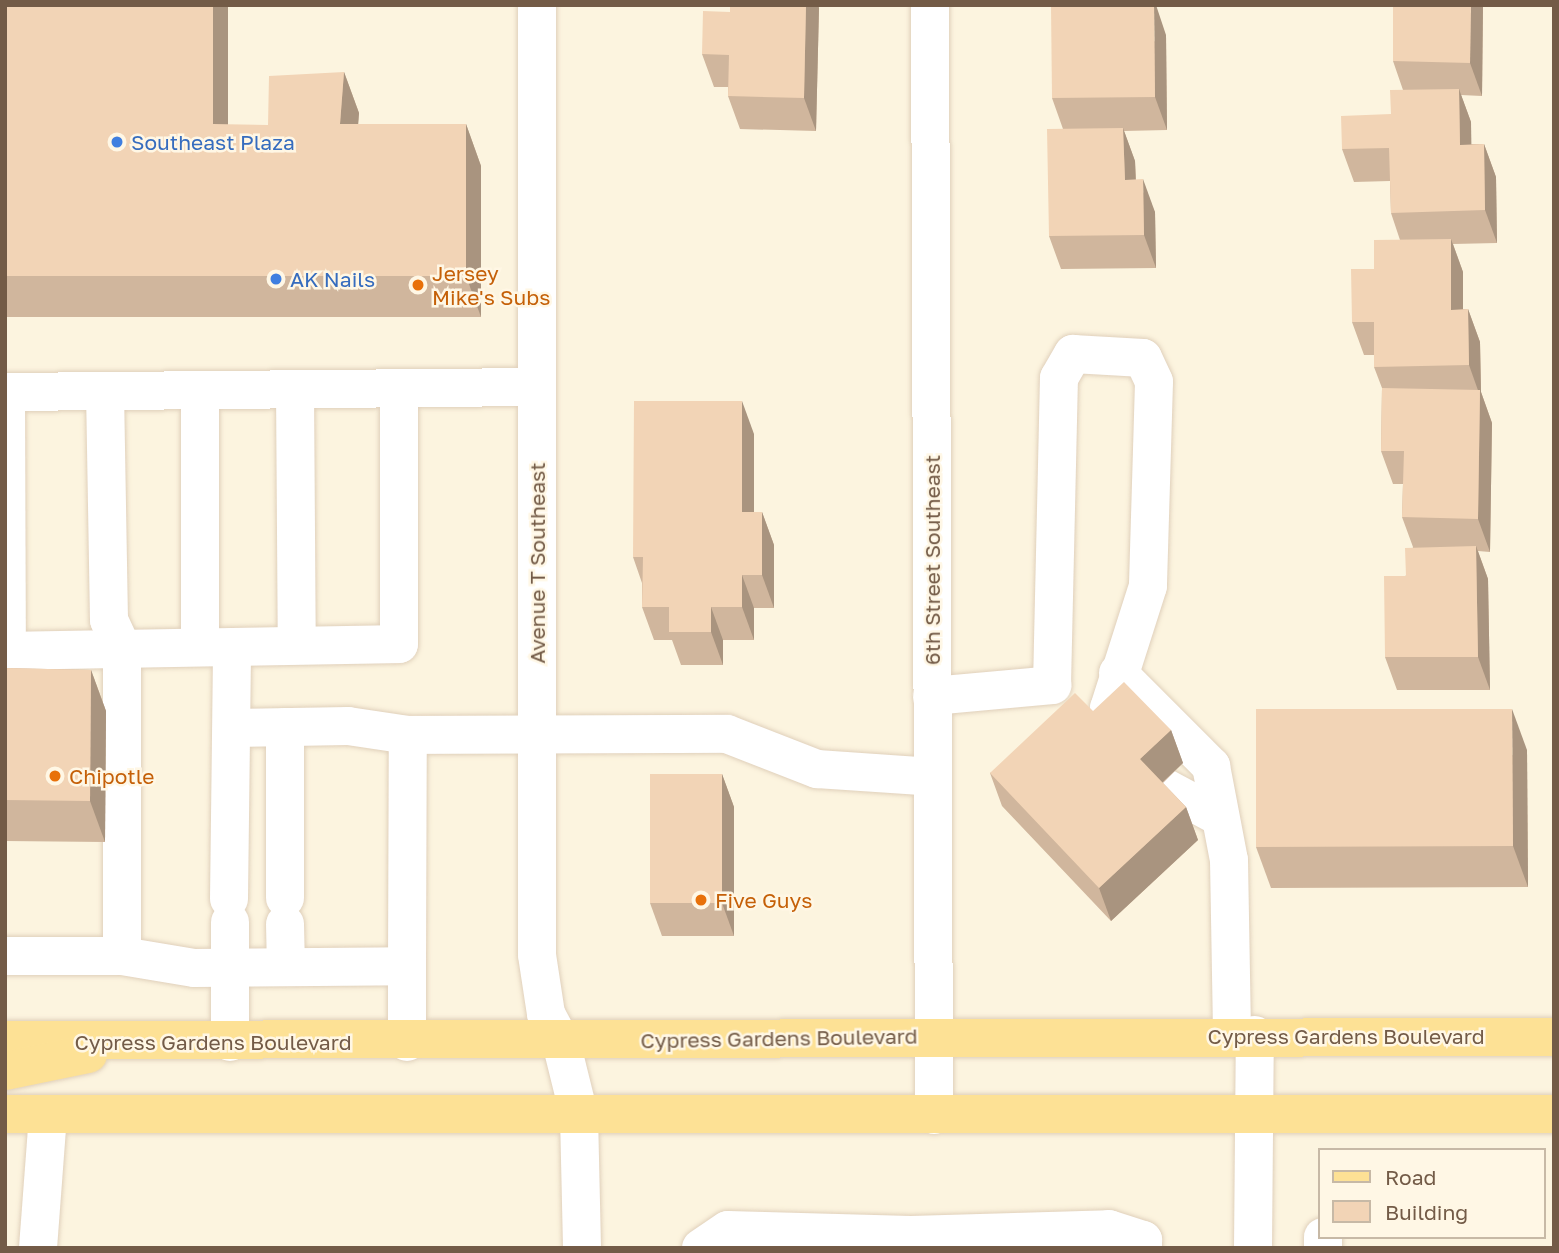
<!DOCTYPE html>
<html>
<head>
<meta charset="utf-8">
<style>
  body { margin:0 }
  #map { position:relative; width:1559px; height:1253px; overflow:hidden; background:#fcf4df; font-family:"Golos Text",sans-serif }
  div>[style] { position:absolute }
  .roads { filter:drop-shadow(0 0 2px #e0d0bb) drop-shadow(0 0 2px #e0d0bb) }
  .minor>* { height:38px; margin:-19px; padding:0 19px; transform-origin:19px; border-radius:19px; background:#fff }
  .major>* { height:38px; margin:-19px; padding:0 19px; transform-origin:19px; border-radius:19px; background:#fde195 }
  .wall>* { inset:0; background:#d0b69d }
  .shaded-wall>* { inset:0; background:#a9947f }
  .building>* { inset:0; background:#f2d4b6 }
  .dots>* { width:19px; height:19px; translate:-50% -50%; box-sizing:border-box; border:4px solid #fff7e5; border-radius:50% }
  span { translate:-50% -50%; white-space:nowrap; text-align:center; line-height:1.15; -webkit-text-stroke:5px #fff7e5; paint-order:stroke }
  .shop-label { font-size:21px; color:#366cbe }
  .left { translate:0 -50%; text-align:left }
  .food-label { font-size:21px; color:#c56008 }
  .street-label { font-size:21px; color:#735b47 }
  .frame { position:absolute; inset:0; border:7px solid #735b47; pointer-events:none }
  .legend { position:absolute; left:1318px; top:1148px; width:228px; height:91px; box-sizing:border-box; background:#fff7e5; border:2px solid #c7b9a6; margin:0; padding:9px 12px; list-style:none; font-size:21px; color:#735b47 }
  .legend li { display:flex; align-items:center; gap:14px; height:35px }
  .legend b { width:35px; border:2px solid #c7b9a6 }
</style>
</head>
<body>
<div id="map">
  <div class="roads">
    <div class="minor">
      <i style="left:537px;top:5px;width:950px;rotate:90deg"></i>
      <i style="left:537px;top:955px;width:60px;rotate:81.3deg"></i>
      <i style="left:546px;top:1014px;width:32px;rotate:62deg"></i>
      <i style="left:561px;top:1042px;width:75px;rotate:76.1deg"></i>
      <i style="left:579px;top:1115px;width:133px;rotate:88.7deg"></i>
      <i style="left:930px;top:5px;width:1110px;rotate:89.79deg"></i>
      <i style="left:295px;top:389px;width:256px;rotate:89.6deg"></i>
      <i style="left:200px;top:390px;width:257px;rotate:90deg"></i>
      <i style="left:5px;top:392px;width:532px;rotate:-0.54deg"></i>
      <i style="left:6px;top:392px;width:259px;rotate:89.8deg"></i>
      <i style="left:5px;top:651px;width:394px;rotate:-1deg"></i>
      <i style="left:399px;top:644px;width:255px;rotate:-90deg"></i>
      <i style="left:1118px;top:673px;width:132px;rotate:45deg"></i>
      <i style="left:1211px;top:766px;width:96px;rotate:79.2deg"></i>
      <i style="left:1229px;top:860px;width:175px;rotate:89deg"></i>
      <i style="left:932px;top:696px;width:121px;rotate:-5.2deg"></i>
      <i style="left:1052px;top:685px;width:307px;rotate:-88.7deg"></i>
      <i style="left:1059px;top:378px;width:28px;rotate:-60deg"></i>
      <i style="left:1073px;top:354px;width:70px;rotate:3.3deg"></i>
      <i style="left:1143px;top:358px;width:26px;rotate:65deg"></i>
      <i style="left:1154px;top:382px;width:204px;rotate:91.7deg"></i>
      <i style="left:1148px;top:586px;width:128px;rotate:107.7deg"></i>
      <i style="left:1109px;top:708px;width:27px;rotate:84deg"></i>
      <i style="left:285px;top:727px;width:171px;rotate:90deg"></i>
      <i style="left:234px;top:728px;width:114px;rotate:-1deg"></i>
      <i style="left:348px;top:726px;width:61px;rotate:8.5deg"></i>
      <i style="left:1162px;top:786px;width:64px;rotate:28.2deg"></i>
      <i style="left:229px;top:899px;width:252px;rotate:-89.3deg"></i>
      <i style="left:230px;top:922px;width:120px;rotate:90deg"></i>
      <i style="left:285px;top:924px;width:43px;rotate:88.7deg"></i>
      <i style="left:5px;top:956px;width:117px"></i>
      <i style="left:122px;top:956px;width:308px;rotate:-90deg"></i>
      <i style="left:122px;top:648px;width:31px;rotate:-115deg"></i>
      <i style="left:109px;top:620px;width:229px;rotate:-91deg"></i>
      <i style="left:122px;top:956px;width:73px;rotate:9.5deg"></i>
      <i style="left:194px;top:968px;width:213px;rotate:-0.5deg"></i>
      <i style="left:407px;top:966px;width:231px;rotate:-89.8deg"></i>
      <i style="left:408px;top:735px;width:319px;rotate:-0.2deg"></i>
      <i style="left:727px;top:734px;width:97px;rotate:21.3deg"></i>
      <i style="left:817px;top:769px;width:116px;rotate:3.9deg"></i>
      <i style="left:407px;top:966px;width:76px;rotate:90deg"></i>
      <i style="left:38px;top:1248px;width:134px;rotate:-85.7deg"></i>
      <i style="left:701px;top:1248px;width:32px;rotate:-34deg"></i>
      <i style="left:728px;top:1230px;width:183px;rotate:1.6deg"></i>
      <i style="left:911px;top:1235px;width:198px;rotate:-1.7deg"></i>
      <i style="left:1109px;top:1229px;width:36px;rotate:18deg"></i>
      <i style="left:1143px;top:1240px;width:8px;rotate:90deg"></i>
      <i style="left:1253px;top:1248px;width:213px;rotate:-89.5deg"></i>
      <i style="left:1323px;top:1248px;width:11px;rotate:-90deg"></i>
    </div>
    <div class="major">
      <i style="left:5px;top:1040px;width:1549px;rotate:-0.11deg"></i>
      <i style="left:5px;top:1071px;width:85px;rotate:-11.6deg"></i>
      <i style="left:5px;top:1114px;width:1549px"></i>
    </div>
  </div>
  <div class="wall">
    <i style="clip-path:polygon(5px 5px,228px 5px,228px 125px,268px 125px,344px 72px,359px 113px,358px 124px,466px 124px,481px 166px,481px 317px,5px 317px)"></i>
    <i style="clip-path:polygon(730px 5px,818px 5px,819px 8px,816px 131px,740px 129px,728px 96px,728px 87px,714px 87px,702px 54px,730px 12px)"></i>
    <i style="clip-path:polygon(1483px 5px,1482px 96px,1461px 95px,1471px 122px,1471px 144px,1484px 144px,1496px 177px,1497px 243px,1453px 244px,1463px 272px,1463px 309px,1468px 309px,1480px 342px,1481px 392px,1492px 423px,1490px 552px,1478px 551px,1488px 579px,1490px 690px,1397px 690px,1385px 657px,1413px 547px,1402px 517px,1403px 484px,1393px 484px,1381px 451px,1382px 388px,1374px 367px,1374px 355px,1364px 355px,1352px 322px,1374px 269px,1400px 240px,1391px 213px,1390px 181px,1354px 182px,1342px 149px,1391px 114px,1403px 90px,1393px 61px)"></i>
    <i style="clip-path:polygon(1166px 35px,1167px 130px,1124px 131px,1135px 161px,1136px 180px,1155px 212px,1156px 268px,1061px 269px,1049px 236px,1063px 129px,1052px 98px)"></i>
    <i style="clip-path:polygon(754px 434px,754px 512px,762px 512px,774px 545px,774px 608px,754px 608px,754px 640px,723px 640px,723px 665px,681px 665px,672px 640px,654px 640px,642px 607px,642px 583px,633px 557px)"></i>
    <i style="clip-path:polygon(5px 668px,91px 670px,106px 711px,105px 842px,5px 841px)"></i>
    <i style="clip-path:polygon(1093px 711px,1171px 730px,1183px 763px,1163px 783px,1186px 807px,1198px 840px,1111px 921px,1002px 806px,990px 773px)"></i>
    <i style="clip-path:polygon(1527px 750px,1528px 887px,1271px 888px,1256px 847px)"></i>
    <i style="clip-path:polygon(722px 774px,734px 807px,734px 936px,662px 936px,650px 903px)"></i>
  </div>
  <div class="shaded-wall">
    <i style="clip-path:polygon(213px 5px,228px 5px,228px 166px,213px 124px)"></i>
    <i style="clip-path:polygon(806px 5px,818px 5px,819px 8px,816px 131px,804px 98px)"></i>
    <i style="clip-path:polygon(1154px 5px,1156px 5px,1166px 35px,1167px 130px,1155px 97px)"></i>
    <i style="clip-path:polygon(1471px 5px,1483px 5px,1482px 96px,1470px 63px)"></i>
    <i style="clip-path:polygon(344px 72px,359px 113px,355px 166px,340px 124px)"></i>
    <i style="clip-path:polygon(1459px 89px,1471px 122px,1472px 178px,1460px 145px)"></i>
    <i style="clip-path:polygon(466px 124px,481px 166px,481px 317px,466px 276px)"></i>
    <i style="clip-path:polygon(1123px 128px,1135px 161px,1137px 213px,1125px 180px)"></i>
    <i style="clip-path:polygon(1484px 144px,1496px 177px,1497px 243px,1485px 210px)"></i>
    <i style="clip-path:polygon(1143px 179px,1155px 212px,1156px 268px,1144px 235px)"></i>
    <i style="clip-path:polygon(1451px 239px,1463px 272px,1463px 343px,1451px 310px)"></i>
    <i style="clip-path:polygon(1468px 309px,1480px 342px,1481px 392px,1492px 423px,1490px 552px,1478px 519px,1480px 396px,1469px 365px)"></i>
    <i style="clip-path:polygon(742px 401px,754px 434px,754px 545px,742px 512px)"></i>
    <i style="clip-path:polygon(762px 512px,774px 545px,774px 608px,762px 575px)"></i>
    <i style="clip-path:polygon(1476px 546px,1488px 579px,1490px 690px,1478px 657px)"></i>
    <i style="clip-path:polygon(742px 575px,754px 608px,754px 640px,742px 607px)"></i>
    <i style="clip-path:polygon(711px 607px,723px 640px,723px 665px,711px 632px)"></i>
    <i style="clip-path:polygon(91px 670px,106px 711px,105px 842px,90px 801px)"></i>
    <i style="clip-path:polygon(1512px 709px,1527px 750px,1528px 887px,1513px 846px)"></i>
    <i style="clip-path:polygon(1171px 730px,1183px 763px,1152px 792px,1140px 759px)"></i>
    <i style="clip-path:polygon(722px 774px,734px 807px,734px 936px,722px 903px)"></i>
    <i style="clip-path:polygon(1186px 807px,1198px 840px,1111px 921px,1099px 888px)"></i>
  </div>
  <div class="building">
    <i style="clip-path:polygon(5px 5px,213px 5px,213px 124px,268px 125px,269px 76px,344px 72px,340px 124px,466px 124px,466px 276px,5px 276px)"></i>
    <i style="clip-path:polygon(730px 5px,806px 5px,804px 98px,728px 96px,729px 55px,702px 54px,703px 11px,730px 12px)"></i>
    <i style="clip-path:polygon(1051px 5px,1154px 5px,1155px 97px,1052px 98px)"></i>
    <i style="clip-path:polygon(1393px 5px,1471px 5px,1470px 63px,1393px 61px)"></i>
    <i style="clip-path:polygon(1459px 89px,1460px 145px,1484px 144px,1485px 210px,1391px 213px,1389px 148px,1342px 149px,1341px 116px,1391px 114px,1390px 90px)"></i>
    <i style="clip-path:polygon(1123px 128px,1125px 180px,1143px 179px,1144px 235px,1049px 236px,1047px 129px)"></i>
    <i style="clip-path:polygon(1451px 239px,1451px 310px,1468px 309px,1469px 365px,1374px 367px,1374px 322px,1352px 322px,1351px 269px,1374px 269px,1374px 240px)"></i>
    <i style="clip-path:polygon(1382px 388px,1480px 390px,1478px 519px,1402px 517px,1404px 451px,1381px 451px)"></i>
    <i style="clip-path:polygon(634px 401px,742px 401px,742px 512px,762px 512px,762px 575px,742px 575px,742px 607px,711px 607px,711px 632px,669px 632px,669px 607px,642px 607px,643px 557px,633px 557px)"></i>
    <i style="clip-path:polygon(1476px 546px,1478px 657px,1385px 657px,1384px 576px,1406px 576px,1405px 548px)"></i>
    <i style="clip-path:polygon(5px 668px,91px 670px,90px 801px,5px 800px)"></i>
    <i style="clip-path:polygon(1124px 682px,1171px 730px,1140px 759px,1186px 807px,1099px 888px,990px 773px,1075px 693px,1093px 711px)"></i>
    <i style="clip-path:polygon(1256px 709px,1512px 709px,1513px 846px,1256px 847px)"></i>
    <i style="clip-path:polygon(650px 774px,722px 774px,722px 903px,650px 903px)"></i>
  </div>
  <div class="dots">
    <i style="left:117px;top:142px;background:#3f7fe0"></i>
    <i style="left:276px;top:279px;background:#3f7fe0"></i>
    <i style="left:418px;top:285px;background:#e8710a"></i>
    <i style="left:55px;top:776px;background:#e8710a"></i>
    <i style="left:701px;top:900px;background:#e8710a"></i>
  </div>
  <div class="shop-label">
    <span class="left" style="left:131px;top:142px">Southeast Plaza</span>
    <span class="left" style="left:290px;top:279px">AK Nails</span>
  </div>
  <div class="food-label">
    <span class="left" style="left:432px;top:285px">Jersey<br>Mike's Subs</span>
    <span class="left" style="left:69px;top:776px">Chipotle</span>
    <span class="left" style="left:715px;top:900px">Five Guys</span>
  </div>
  <div class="street-label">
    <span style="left:932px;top:560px;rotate:-90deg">6th Street Southeast</span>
    <span style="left:537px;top:563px;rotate:-90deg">Avenue T Southeast</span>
    <span style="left:1346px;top:1036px">Cypress Gardens Boulevard</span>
    <span style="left:779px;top:1038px;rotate:-1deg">Cypress Gardens Boulevard</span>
    <span style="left:213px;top:1042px">Cypress Gardens Boulevard</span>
  </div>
  <div class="frame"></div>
  <ul class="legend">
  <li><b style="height:9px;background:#fde195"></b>Road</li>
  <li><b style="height:19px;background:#f2d4b6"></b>Building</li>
  </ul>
</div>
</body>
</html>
